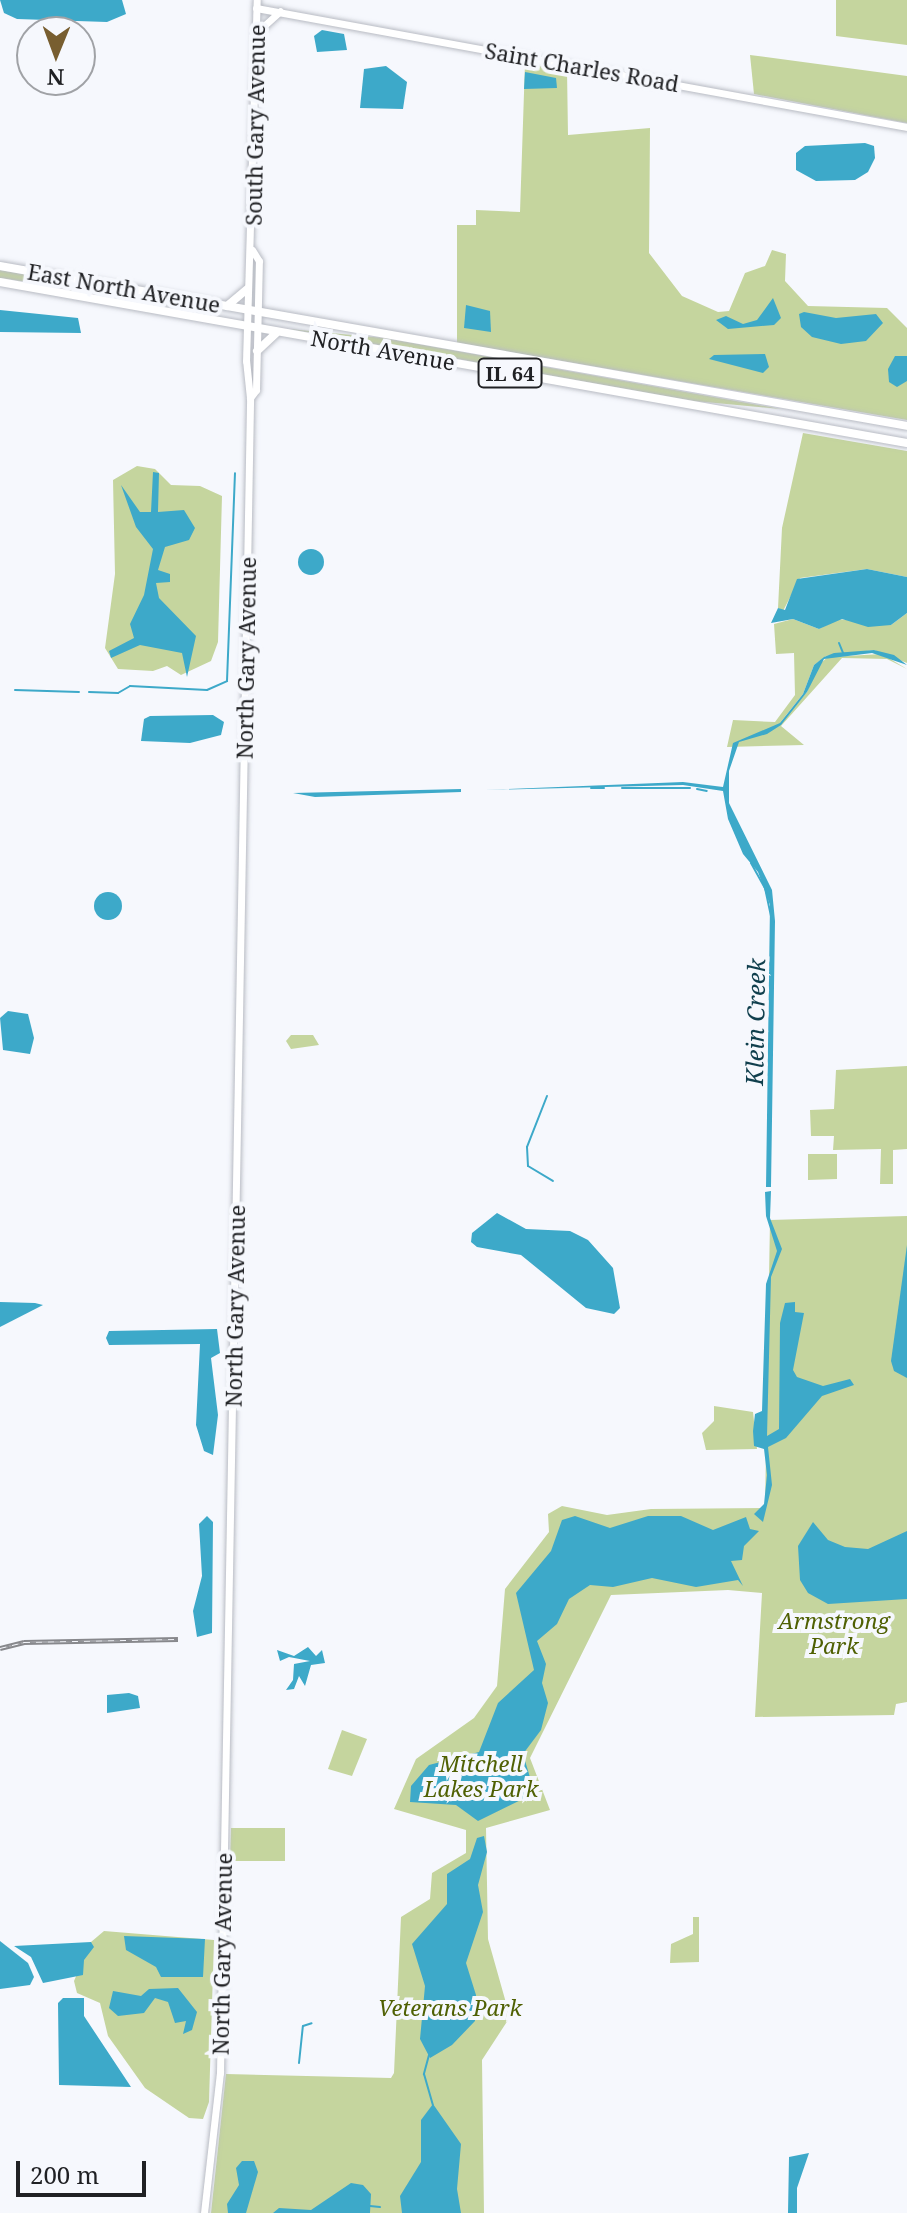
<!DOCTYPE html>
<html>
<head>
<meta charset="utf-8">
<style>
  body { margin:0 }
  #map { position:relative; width:907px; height:2213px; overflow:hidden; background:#f6f8fd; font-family:"Noto Serif",serif }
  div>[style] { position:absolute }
  .green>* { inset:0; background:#c5d59e }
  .water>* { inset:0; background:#3da9c9 }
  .round { border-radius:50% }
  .stream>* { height:2px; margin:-1px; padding:0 1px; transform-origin:1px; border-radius:1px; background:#3da9c9 }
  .roads { filter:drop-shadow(0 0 2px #b8bbc3) drop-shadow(0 0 2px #b8bbc3) }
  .secondary>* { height:7px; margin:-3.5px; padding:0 3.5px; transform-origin:3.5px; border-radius:3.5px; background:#fff }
  .primary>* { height:8px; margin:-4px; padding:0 4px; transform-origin:4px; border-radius:4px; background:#fff }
  .rail>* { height:5px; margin-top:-2.5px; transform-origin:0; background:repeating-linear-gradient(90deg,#f6f8fd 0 6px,#87888c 0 12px); box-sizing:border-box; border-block:2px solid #87888c }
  span { translate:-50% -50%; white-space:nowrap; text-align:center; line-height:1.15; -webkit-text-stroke:8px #f6f8fd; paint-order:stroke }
  .shield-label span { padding:2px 6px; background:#f6f8fd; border:2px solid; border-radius:6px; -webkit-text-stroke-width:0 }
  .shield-label { font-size:20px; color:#202124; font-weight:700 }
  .street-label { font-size:22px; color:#202124 }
  .park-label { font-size:22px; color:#4f6003; font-style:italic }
  .water-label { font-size:24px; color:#103f4d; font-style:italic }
  .north { position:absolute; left:16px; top:16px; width:80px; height:80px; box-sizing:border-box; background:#f6f8fd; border:2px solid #a0a2a6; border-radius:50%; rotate:181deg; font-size:22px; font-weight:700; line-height:32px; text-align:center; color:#202124 }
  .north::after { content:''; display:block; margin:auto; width:28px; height:36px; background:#785e30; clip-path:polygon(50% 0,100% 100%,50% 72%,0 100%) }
  .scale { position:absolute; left:16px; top:2161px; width:130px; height:36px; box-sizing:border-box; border:4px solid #202124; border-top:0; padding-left:10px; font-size:24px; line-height:28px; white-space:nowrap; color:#202124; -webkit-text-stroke:6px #f6f8fd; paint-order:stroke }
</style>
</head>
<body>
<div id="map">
  <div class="green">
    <i style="clip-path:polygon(836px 0,907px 0,907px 45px,836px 36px)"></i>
    <i style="clip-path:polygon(750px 55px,907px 76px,907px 123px,754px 94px)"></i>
    <i style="clip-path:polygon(525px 63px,567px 70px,568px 135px,650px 128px,649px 253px,682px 296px,718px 312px,729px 311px,745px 273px,765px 266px,772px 250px,786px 254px,785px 281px,808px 306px,887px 308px,907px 328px,907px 420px,457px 343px,457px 225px,476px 225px,476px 210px,520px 212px)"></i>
    <i style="clip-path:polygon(0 270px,213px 308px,213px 309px,0 278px)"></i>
    <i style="clip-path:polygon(289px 329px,384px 338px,781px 409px,694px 401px)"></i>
    <i style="clip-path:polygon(803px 433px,907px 451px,907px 577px,867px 569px,800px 578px,783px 611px,778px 608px,782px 528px)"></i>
    <i style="clip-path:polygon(137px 466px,155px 469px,171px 485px,200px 486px,222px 496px,218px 642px,211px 661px,181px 675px,167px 666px,153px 671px,118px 669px,105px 648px,115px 574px,113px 480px)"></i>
    <i style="clip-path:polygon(907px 613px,907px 663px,874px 650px,826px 656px,814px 665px,803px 694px,779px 724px,807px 692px,817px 666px,828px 657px,882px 654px,907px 669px,887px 659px,842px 658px,781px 726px,804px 745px,727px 747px,733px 720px,775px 722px,795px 695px,794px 653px,776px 654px,774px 624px,793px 619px,819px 629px,838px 619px,891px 625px)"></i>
    <i style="clip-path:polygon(291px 1035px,313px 1035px,319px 1045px,291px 1049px,286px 1041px)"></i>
    <i style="clip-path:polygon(907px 1066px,907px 1149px,893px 1150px,893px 1184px,880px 1184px,881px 1149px,833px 1150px,834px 1136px,811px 1136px,810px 1110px,834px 1109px,836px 1070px)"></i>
    <i style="clip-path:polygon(808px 1154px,837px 1154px,837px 1179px,808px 1180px)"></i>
    <i style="clip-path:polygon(907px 1216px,907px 1702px,896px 1704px,894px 1715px,755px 1717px,762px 1593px,728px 1590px,611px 1595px,530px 1758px,550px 1810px,486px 1828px,488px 1939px,510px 2017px,482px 2060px,484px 2213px,211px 2213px,226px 2074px,391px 2078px,394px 2073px,401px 1917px,430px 1899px,432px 1873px,466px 1853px,466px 1830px,394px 1809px,416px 1759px,474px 1718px,497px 1686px,505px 1589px,549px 1532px,548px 1514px,562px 1506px,607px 1515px,651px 1509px,765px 1508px,770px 1220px)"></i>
    <i style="clip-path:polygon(714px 1406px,753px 1412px,757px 1449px,706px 1450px,702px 1433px,714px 1421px)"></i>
    <i style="clip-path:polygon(342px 1730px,367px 1739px,352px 1776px,328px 1769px)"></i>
    <i style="clip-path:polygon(231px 1828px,285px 1828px,285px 1861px,230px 1861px)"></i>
    <i style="clip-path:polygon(693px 1917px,699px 1917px,699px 1962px,670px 1963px,671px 1944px,693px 1934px)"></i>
    <i style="clip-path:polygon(104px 1931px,214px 1940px,209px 2102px,203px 2119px,189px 2118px,145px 2088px,108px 2036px,100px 2003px,77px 1993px,74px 1981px,91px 1942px)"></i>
  </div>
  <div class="water">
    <i style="clip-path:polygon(0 0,122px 0,126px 14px,107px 22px,17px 19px,4px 13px)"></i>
    <i style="clip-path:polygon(322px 30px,344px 34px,347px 50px,317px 52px,314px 36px)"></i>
    <i style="clip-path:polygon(386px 66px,407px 82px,403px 109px,360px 108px,364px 69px)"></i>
    <i style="clip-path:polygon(525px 72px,556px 78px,557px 88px,524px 89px)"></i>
    <i style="clip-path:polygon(865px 143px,874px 146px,875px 158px,868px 172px,855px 180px,816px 181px,796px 170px,796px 153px,805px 146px)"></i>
    <i style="clip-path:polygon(773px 298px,781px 318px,774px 325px,728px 329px,716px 320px,726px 316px,743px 324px,757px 320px)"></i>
    <i style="clip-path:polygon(466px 305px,490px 311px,491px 332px,464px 328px)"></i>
    <i style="clip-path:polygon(0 310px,78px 318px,81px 333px,0 332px)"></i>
    <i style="clip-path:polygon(804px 312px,836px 318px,876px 314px,883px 323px,866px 341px,841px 344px,812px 337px,801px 327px,799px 314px)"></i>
    <i style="clip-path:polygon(765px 354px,769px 367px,763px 373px,709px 359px,714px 355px)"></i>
    <i style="clip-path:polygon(895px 356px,907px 356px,907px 381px,897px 387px,889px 382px,888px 369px)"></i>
    <i style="clip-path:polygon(153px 472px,159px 473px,158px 512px,184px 510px,195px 528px,189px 540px,165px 547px,158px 570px,170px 574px,170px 582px,156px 583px,159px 598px,196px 636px,187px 677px,182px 653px,140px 645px,111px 658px,109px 651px,134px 638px,130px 624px,144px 595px,153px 549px,136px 527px,121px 485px,140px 512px,151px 512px)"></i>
    <i class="round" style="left:298px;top:549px;width:26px;height:26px"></i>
    <i style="clip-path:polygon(867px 569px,907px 577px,907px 613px,891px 625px,868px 627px,842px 619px,819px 629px,793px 619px,771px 623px,778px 608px,785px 610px,797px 579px)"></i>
    <i style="clip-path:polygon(874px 650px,894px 655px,907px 665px,872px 653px,824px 659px,807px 692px,781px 725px,767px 734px,739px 742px,729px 771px,729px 803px,772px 890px,775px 921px,771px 1187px,766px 1187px,770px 905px,758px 872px,743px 854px,728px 819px,723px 791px,683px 785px,484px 790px,683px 782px,723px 787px,733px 743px,780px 723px,803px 694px,814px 665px,824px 657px,834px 653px)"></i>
    <i style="clip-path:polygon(213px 715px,224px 722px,221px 735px,190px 743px,141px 741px,144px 719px,150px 716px)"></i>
    <i style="clip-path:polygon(461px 789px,461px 792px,315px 797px,293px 793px)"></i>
    <i class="round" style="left:94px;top:892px;width:28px;height:28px"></i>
    <i style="clip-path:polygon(8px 1011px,28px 1014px,34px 1038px,30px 1054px,3px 1050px,0 1018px)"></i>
    <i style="clip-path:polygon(771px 1191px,770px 1218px,782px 1249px,771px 1277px,767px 1436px,779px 1429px,780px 1323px,785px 1303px,795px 1302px,795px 1312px,804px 1313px,793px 1370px,797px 1377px,823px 1386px,850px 1379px,854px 1385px,822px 1396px,786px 1438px,768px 1447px,772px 1485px,763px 1522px,754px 1514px,764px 1504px,767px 1475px,764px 1449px,754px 1446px,753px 1431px,755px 1414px,762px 1411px,766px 1284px,777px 1251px,766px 1216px,765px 1192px)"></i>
    <i style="clip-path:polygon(497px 1213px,526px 1229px,570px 1231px,588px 1240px,613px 1268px,620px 1308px,614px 1314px,586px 1308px,521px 1255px,477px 1247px,471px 1242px,472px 1233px)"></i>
    <i style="clip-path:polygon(907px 1245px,907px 1378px,894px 1371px,891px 1361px)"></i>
    <i style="clip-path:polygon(0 1302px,35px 1303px,43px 1305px,0 1327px)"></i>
    <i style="clip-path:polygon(217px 1329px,220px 1353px,211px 1358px,218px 1415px,213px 1455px,204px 1451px,196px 1425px,200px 1344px,109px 1345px,106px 1338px,109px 1331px)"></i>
    <i style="clip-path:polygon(207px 1516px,213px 1522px,212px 1633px,197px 1637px,193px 1611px,202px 1576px,199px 1524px)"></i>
    <i style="clip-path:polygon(575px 1516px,610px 1528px,648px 1516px,681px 1516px,713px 1530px,746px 1517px,750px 1529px,759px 1531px,744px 1546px,742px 1560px,731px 1561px,743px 1586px,738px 1580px,696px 1587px,652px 1578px,613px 1587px,590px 1585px,569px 1599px,557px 1624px,537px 1641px,546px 1664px,542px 1683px,548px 1703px,541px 1730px,523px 1754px,532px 1784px,529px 1796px,478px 1821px,456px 1805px,410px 1802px,411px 1786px,429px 1765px,479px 1752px,498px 1703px,534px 1670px,516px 1593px,551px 1551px,562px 1520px)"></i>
    <i style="clip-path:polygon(813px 1522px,828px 1540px,845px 1547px,868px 1549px,907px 1531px,907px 1599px,828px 1604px,808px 1593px,800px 1580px,798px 1546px)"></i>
    <i style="clip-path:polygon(308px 1647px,316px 1656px,322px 1650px,325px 1663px,311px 1665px,305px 1686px,299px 1676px,294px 1689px,286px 1690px,293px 1680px,294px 1664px,310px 1661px,289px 1657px,280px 1661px,277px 1650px,294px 1656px)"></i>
    <i style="clip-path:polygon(129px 1693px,138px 1696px,140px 1708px,107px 1713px,107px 1695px)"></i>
    <i style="clip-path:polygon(484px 1836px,487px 1852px,478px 1885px,483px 1912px,466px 1963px,476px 1995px,475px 2021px,452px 2045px,430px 2058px,420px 2039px,425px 1986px,412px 1944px,447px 1904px,447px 1874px,470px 1859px,477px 1838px)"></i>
    <i style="clip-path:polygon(124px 1936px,205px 1939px,203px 1977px,161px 1977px,156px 1967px,126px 1950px)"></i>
    <i style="clip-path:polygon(0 1941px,28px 1963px,34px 1977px,30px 1985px,0 1989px)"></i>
    <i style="clip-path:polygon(91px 1942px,94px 1947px,84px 1960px,83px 1975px,43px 1983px,31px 1957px,14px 1946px)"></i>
    <i style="clip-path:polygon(178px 1988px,197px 2012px,192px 2030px,183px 2034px,186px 2021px,175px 2023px,168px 2002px,155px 1998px,144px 2013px,118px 2016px,109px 2008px,113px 1991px,141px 1996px,149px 1989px)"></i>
    <i style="clip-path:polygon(63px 1998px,84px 1998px,84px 2016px,131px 2087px,59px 2085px,58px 2003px)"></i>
    <i style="clip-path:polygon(433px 2104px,461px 2144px,457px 2189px,461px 2213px,402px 2213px,400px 2196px,421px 2162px,421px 2120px)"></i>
    <i style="clip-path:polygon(809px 2153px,797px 2188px,797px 2213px,788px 2213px,789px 2157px)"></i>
    <i style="clip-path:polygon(242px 2161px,254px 2161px,258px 2172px,246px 2213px,228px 2213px,227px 2204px,239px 2185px,236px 2168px)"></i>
    <i style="clip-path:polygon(351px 2183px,363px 2185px,371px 2194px,370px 2213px,273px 2213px,279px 2208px,311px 2210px)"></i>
  </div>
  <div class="stream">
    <i style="left:839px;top:643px;width:11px;rotate:68deg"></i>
    <i style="left:15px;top:690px;width:64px;rotate:1.8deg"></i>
    <i style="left:89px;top:692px;width:29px;rotate:2deg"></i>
    <i style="left:118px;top:693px;width:14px;rotate:-30deg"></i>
    <i style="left:130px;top:686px;width:77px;rotate:3deg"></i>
    <i style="left:207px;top:690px;width:22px;rotate:-24deg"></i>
    <i style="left:227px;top:681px;width:208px;rotate:-87.8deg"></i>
    <i style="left:591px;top:788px;width:13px"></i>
    <i style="left:622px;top:788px;width:68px"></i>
    <i style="left:697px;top:789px;width:10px;rotate:11deg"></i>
    <i style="left:751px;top:863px;width:29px;rotate:61deg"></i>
    <i style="left:765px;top:888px;width:29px;rotate:78deg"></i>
    <i style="left:547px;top:1096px;width:55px;rotate:111.4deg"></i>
    <i style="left:527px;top:1147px;width:19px;rotate:87deg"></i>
    <i style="left:528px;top:1166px;width:29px;rotate:31deg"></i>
    <i style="left:429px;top:2055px;width:20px;rotate:105deg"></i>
    <i style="left:424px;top:2074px;width:32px;rotate:74deg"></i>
    <i style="left:299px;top:2063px;width:37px;rotate:-84deg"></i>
    <i style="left:303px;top:2026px;width:9px;rotate:-18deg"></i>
    <i style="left:370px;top:2206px;width:10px;rotate:6deg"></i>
  </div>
  <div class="roads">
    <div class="secondary">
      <i style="left:256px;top:8px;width:662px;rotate:10.36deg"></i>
      <i style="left:257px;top:32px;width:31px;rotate:-42deg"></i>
      <i style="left:250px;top:398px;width:10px;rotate:-53deg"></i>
      <i style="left:256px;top:390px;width:129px;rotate:-88.7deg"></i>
      <i style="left:259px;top:261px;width:13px;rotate:-122deg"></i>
      <i style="left:204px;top:2213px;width:141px;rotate:-83.5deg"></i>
      <i style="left:220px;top:2073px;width:1675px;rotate:-88.97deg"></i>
      <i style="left:250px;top:398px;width:37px;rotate:-96deg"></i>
      <i style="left:246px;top:361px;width:361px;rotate:-88.3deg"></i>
    </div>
    <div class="primary">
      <i style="left:0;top:266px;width:921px;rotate:10deg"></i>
      <i style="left:0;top:282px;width:921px;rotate:10.07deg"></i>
      <i style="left:227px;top:306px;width:26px;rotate:-40deg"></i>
      <i style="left:257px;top:351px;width:26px;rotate:-43deg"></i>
    </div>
  </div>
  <div class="rail">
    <i style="left:0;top:1648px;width:25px;rotate:-14deg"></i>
    <i style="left:24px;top:1642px;width:154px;rotate:-1.1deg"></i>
  </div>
  <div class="shield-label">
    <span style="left:510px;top:373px">IL 64</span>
  </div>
  <div class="street-label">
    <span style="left:582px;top:67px;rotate:10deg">Saint Charles Road</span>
    <span style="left:255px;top:125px;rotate:-89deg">South Gary Avenue</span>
    <span style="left:124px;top:288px;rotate:10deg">East North Avenue</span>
    <span style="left:383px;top:350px;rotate:10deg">North Avenue</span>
    <span style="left:246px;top:658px;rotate:-89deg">North Gary Avenue</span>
    <span style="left:235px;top:1306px;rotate:-89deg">North Gary Avenue</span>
    <span style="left:222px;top:1954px;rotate:-89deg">North Gary Avenue</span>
  </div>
  <div class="park-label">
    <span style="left:834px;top:1633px">Armstrong<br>Park</span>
    <span style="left:481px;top:1776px">Mitchell<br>Lakes Park</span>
    <span style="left:450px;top:2008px">Veterans Park</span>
  </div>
  <div class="water-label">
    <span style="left:755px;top:1022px;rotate:-89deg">Klein Creek</span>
  </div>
  <div class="north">N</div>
  <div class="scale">200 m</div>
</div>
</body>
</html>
